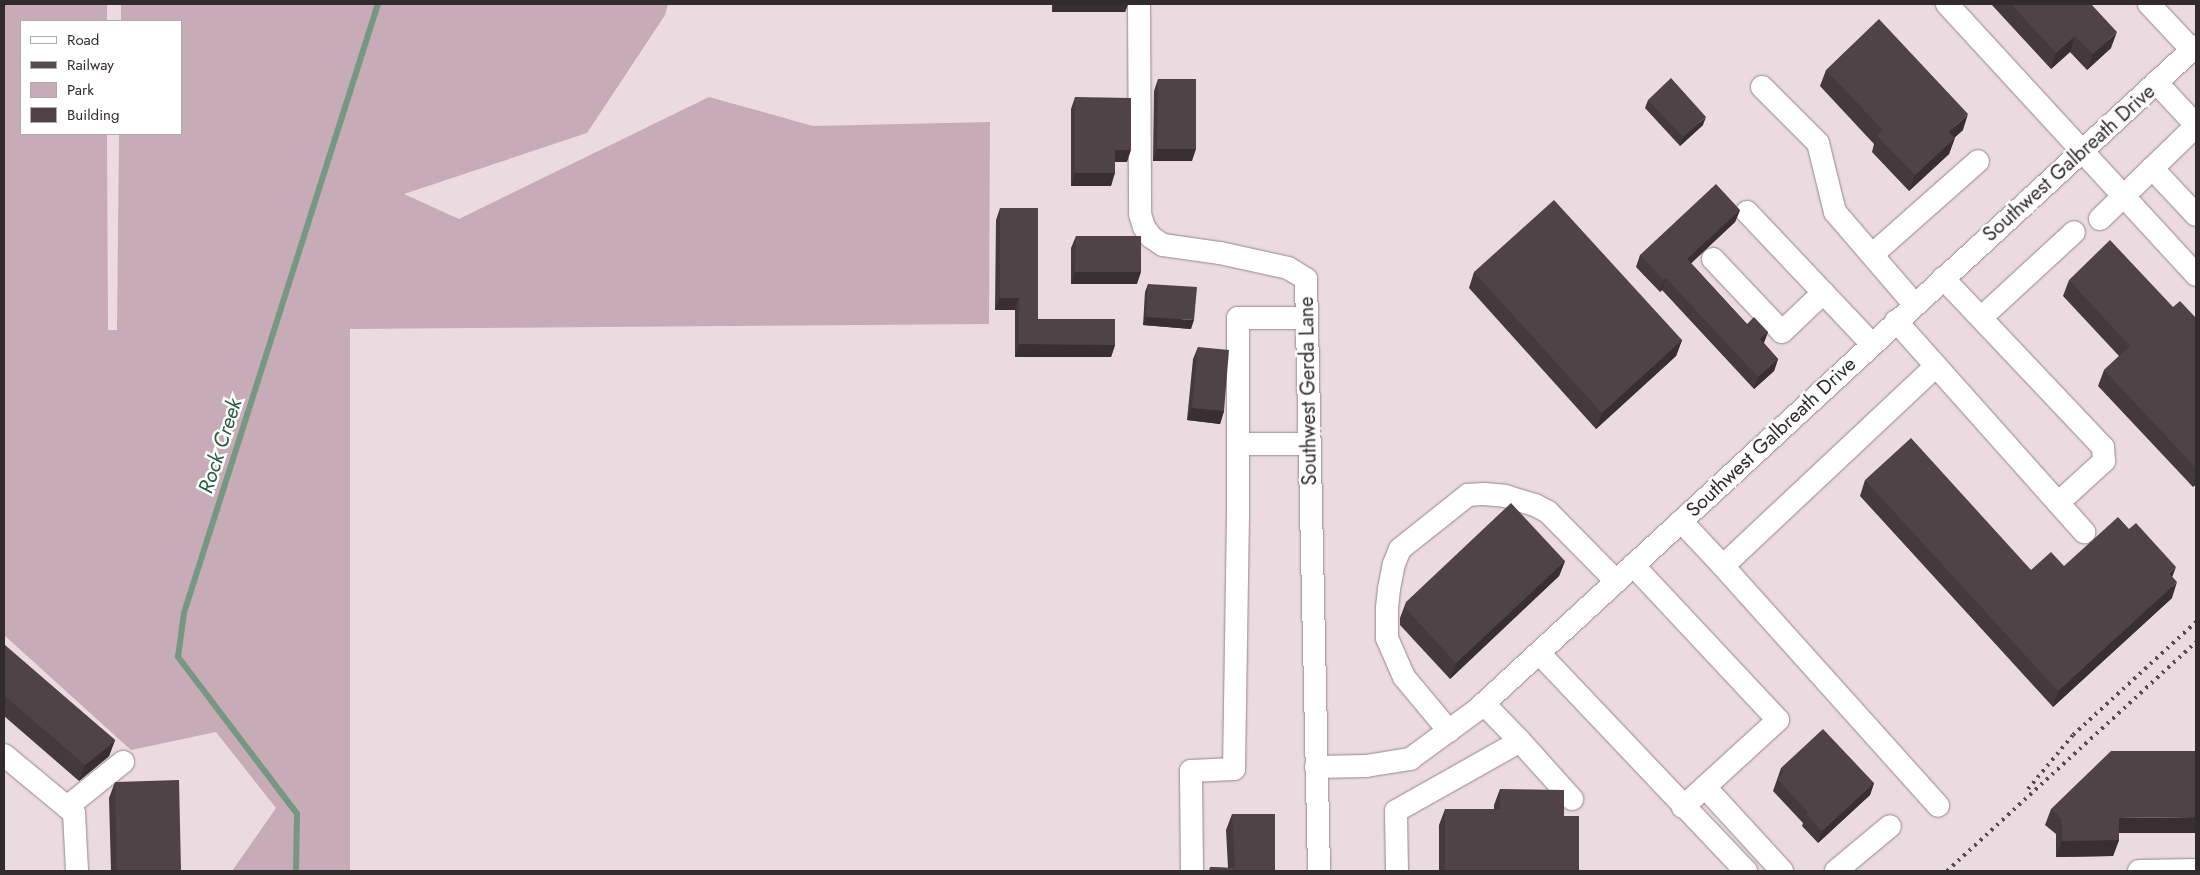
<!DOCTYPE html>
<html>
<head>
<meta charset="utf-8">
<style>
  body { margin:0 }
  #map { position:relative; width:2200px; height:875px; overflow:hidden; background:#ebdbe1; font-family:Jost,sans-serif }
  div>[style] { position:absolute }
  .green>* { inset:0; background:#c7abb6 }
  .stream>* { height:5.5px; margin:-2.75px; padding:0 2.75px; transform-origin:2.75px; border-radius:2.75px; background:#769782 }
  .roads { filter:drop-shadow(0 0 1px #94868b) drop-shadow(0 0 1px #94868b) }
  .minor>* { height:22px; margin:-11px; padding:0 11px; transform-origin:11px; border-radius:11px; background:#fff }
  .rail>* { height:4px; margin-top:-2px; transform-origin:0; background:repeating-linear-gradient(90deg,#554d50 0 2.5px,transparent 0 7.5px) }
  .wall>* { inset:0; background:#443a3d }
  .shaded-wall>* { inset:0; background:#372f32 }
  .building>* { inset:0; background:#4f4347 }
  span { translate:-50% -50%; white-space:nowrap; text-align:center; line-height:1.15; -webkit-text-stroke:5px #fff; paint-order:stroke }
  .street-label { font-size:20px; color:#312b2d }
  .water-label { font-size:21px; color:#245c3d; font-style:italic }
  .frame { position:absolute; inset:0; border:5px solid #312b2d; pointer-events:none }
  .legend { position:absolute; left:20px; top:20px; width:162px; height:115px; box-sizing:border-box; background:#fff; border:1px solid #adaaab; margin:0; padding:6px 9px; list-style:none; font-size:15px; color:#312b2d }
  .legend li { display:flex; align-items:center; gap:10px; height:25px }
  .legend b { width:25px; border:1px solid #adaaab }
</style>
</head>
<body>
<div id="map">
  <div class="green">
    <i style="clip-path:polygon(4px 4px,107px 4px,107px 21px,21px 21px,21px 134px,107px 134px,108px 330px,117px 330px,119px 134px,181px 134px,181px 21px,121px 21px,121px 4px,668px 4px,665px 15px,587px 133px,404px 194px,459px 219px,709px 97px,813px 126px,990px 122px,989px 324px,350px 329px,350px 871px,232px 871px,276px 808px,216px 732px,131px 750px,4px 635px)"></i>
  </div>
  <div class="stream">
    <i style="left:296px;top:871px;width:57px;rotate:-89deg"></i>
    <i style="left:297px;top:814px;width:197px;rotate:-127.2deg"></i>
    <i style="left:178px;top:657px;width:44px;rotate:-82.2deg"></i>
    <i style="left:184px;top:613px;width:639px;rotate:-72.33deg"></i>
  </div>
  <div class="roads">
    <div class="minor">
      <i style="left:1139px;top:4px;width:210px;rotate:89.7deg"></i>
      <i style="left:1140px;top:214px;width:14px;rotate:73deg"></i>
      <i style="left:1144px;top:227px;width:12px;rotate:55deg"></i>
      <i style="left:1151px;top:237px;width:14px;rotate:34deg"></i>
      <i style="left:1163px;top:245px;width:58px;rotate:8deg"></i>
      <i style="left:1220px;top:253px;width:70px;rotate:12.4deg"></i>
      <i style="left:1288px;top:268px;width:21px;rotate:31deg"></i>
      <i style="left:1306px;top:279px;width:592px;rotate:88.74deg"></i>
      <i style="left:1947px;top:4px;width:368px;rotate:47.4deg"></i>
      <i style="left:2149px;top:4px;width:63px;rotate:46.9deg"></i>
      <i style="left:2156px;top:82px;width:59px;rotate:47.1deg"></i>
      <i style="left:1762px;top:87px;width:79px;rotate:45deg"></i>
      <i style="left:1818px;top:143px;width:71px;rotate:76.2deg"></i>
      <i style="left:1835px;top:212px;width:121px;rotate:49.3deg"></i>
      <i style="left:2152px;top:168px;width:64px;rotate:46.9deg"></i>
      <i style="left:1747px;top:212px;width:182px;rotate:46.6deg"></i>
      <i style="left:2100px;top:219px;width:134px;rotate:-44.1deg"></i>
      <i style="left:1873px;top:254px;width:140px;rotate:-41.5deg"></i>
      <i style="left:1713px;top:259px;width:100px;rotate:46.6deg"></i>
      <i style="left:1782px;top:332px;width:57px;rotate:-43.6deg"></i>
      <i style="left:1943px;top:278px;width:233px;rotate:46.6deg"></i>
      <i style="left:2103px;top:447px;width:14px;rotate:86deg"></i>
      <i style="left:2104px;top:461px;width:62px;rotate:137.6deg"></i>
      <i style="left:1982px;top:317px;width:125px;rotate:-42.7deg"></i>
      <i style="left:1896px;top:321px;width:283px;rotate:48.3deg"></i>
      <i style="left:1936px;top:366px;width:292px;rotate:136.8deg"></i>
      <i style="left:1723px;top:566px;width:322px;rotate:48.1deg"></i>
      <i style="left:1238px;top:444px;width:71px"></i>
      <i style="left:1681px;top:521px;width:62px;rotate:47deg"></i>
      <i style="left:1633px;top:565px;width:212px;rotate:46.9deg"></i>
      <i style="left:1778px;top:720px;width:129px;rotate:137.5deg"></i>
      <i style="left:1539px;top:653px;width:301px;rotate:46.5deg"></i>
      <i style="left:1449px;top:731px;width:70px;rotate:-129.8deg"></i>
      <i style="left:1404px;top:677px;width:43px;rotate:-113.6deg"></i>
      <i style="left:1387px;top:638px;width:30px;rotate:-90deg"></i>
      <i style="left:1387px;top:608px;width:19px;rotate:-84deg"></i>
      <i style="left:1389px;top:589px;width:25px;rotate:-79deg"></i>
      <i style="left:1394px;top:564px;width:16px;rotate:-68deg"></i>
      <i style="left:1400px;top:549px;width:87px;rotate:-38.5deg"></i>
      <i style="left:1468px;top:495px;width:16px;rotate:-4deg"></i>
      <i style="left:1484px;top:494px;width:21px;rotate:5deg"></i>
      <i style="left:1505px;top:496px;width:31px;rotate:17deg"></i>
      <i style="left:1535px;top:505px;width:15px;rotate:28deg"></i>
      <i style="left:1548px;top:512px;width:97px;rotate:45.4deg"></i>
      <i style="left:1520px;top:741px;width:78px;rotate:48.1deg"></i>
      <i style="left:4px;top:755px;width:91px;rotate:39.6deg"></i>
      <i style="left:74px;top:813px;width:58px;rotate:87deg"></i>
      <i style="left:1316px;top:767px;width:50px;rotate:-1.1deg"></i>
      <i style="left:1366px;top:766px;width:45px;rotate:-9deg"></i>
      <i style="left:1410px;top:759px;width:84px;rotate:-36.3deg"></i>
      <i style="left:1478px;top:709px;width:977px;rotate:-42.72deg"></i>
      <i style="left:1705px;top:787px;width:114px;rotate:47.5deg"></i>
      <i style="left:67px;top:807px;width:72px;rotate:-38.8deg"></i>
      <i style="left:1192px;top:871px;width:100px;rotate:-90.6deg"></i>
      <i style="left:1191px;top:771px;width:43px;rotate:-2.7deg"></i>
      <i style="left:1234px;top:769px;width:258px;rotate:-89.1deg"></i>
      <i style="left:1238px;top:511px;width:193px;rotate:-90deg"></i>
      <i style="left:1238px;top:318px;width:69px"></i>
      <i style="left:1397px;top:871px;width:60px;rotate:-91deg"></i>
      <i style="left:1396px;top:811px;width:142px;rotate:-29.4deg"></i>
      <i style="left:1520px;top:741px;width:52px;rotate:-134.2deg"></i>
      <i style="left:1836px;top:871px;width:70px;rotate:-39.8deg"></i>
      <i style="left:2139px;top:871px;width:57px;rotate:-1deg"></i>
    </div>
  </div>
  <div class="rail">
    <i style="left:2028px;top:789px;width:70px;rotate:-50.2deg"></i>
    <i style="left:2073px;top:735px;width:167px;rotate:-42.6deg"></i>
    <i style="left:1947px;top:871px;width:338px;rotate:-42.6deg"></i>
  </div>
  <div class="wall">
    <i style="clip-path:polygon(1052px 4px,1128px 4px,1125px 12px,1052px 12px)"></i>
    <i style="clip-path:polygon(1991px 4px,2091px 4px,2111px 48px,2087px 70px,2070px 52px,2051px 69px)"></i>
    <i style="clip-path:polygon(1826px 70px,1963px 130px,1955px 137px,1949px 154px,1909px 191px,1872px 152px,1874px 144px,1820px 86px)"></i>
    <i style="clip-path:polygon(1158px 79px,1192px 161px,1153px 161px,1154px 91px)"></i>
    <i style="clip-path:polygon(1075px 97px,1127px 162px,1115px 162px,1111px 186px,1071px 186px,1071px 109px)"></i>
    <i style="clip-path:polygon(1648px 100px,1703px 125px,1680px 146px,1645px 108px)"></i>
    <i style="clip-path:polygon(1000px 208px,1038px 319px,1115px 345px,1111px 357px,1015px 357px,1015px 310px,995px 310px,996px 220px)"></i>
    <i style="clip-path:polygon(1740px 210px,1735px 222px,1691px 263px,1747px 324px,1768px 332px,1764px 343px,1778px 359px,1774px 371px,1754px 389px,1662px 290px,1660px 292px,1636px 267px,1640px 255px)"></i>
    <i style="clip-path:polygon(1076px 236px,1137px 284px,1071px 284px,1071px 248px)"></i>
    <i style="clip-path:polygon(1474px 272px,1682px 340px,1676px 356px,1596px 429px,1469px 288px)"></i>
    <i style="clip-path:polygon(2069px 280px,2173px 307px,2196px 318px,2196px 484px,2193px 487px,2098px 386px,2104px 370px,2119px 356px,2063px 296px)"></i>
    <i style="clip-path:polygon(1148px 284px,1191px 329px,1143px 325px,1145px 292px)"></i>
    <i style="clip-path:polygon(1198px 347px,1224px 411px,1220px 424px,1187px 420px,1193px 359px)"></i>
    <i style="clip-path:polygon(1865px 480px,2031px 570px,2064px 566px,2172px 576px,2172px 598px,2053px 707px,1860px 496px)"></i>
    <i style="clip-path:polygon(1565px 561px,1559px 576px,1450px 679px,1400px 625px,1400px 618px,1406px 602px)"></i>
    <i style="clip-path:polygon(4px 646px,115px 740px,109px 756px,108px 757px,79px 781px,4px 716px)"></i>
    <i style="clip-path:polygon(1781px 768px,1874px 783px,1870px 795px,1818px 843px,1802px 826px,1803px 823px,1773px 791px)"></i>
    <i style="clip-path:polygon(115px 782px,181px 871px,111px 871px,109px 798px)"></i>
    <i style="clip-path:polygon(1500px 789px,1564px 816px,1579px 871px,1439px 871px,1439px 825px,1445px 809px,1494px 809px,1494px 805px)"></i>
    <i style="clip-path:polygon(2051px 809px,2196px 833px,2119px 833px,2119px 840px,2113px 856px,2056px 857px,2056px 834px,2045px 825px)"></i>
    <i style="clip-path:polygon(1232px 814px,1275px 871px,1209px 871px,1210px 867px,1228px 868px,1226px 830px)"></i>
  </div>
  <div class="shaded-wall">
    <i style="clip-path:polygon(1055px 4px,1128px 4px,1125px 12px,1052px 12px)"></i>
    <i style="clip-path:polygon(2117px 32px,2111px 48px,2087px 70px,2093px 54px)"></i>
    <i style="clip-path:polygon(2075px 36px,2070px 52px,2051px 69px,2056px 53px)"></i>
    <i style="clip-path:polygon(1968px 114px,1963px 130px,1943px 148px,1949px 132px)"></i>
    <i style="clip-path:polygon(1706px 117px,1703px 125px,1680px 146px,1683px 137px)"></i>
    <i style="clip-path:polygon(1955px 138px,1949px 154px,1909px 191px,1915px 175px)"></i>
    <i style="clip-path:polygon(1157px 149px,1196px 149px,1192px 161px,1153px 161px)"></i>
    <i style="clip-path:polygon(1115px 150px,1131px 150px,1127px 162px,1111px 162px)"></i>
    <i style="clip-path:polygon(1075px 173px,1115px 173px,1111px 186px,1071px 186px)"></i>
    <i style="clip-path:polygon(1740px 210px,1735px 222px,1683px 271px,1687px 259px)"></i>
    <i style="clip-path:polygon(1075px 272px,1141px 272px,1137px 284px,1071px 284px)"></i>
    <i style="clip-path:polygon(1666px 278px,1662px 290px,1660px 292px,1664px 280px)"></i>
    <i style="clip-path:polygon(1000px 298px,1019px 298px,1015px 310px,995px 310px)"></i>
    <i style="clip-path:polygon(1146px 317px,1194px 320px,1191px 329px,1143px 325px)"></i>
    <i style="clip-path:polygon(1768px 332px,1763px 344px,1760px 339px)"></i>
    <i style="clip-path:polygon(1682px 340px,1676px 356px,1596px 429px,1602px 413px)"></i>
    <i style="clip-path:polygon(1019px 344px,1115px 345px,1111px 357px,1015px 357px)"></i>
    <i style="clip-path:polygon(1778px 359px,1774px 371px,1754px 389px,1758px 377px)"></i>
    <i style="clip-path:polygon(1192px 408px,1224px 411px,1220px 424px,1187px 420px)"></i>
    <i style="clip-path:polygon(2196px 479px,2196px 484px,2193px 487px)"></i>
    <i style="clip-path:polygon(1565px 561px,1559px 576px,1450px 679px,1456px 663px)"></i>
    <i style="clip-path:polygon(2176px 567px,2170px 583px,2169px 573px)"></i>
    <i style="clip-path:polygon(2177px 582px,2172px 598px,2053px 707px,2058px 691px)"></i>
    <i style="clip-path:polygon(115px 740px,109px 756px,108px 757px,79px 781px,85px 765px)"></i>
    <i style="clip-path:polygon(1874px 783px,1870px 795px,1818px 843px,1822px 831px)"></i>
    <i style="clip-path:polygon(2196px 817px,2196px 833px,2113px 833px,2119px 818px)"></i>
    <i style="clip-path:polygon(2119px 840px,2113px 856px,2056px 857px,2062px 841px)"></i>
  </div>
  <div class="building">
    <i style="clip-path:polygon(2011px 4px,2091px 4px,2117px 32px,2093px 54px,2075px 36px,2056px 53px)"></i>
    <i style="clip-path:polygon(1879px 19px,1968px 114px,1949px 132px,1955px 138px,1915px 175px,1877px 136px,1883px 130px,1826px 70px)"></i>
    <i style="clip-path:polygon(1671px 78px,1706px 117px,1683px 137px,1648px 100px)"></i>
    <i style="clip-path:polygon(1158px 79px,1196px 79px,1196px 149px,1157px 149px)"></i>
    <i style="clip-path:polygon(1075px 97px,1131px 98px,1131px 150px,1115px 150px,1115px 173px,1075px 173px)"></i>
    <i style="clip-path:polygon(1716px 184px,1740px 210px,1687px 259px,1747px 324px,1754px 317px,1768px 332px,1760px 339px,1778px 359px,1758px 377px,1666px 278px,1664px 280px,1640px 255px)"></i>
    <i style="clip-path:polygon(1554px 200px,1682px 340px,1602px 413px,1474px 272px)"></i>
    <i style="clip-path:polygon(1000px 208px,1038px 208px,1038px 319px,1115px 319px,1115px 345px,1019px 344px,1019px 298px,1000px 298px)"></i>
    <i style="clip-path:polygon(1076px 236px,1141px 236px,1141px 272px,1075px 272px)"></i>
    <i style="clip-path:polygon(2110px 240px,2173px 307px,2180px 301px,2196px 318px,2196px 468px,2104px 370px,2130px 346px,2069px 280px)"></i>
    <i style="clip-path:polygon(1148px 284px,1197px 287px,1194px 320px,1146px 317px)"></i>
    <i style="clip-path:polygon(1198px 347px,1229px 350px,1224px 411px,1192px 408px)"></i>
    <i style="clip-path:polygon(1911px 438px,2031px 570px,2051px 552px,2064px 566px,2118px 517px,2129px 529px,2136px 523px,2176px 567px,2169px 573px,2177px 582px,2058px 691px,1865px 480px)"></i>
    <i style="clip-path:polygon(1511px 503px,1565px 561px,1456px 663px,1406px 609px,1406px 602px)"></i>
    <i style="clip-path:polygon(5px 645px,115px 740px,114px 742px,85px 765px,4px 695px,4px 646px)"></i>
    <i style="clip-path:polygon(1823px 729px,1874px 783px,1822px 831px,1806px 814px,1808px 812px,1777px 779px,1784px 772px,1781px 768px)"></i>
    <i style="clip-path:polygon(2111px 751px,2196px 751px,2196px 817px,2119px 818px,2119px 840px,2062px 841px,2062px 819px,2051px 809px)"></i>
    <i style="clip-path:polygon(179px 780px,181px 871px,117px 871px,115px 782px)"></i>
    <i style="clip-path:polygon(1500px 789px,1564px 790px,1564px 816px,1579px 816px,1579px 871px,1445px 871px,1445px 809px,1500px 809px)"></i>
    <i style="clip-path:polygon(1232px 814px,1275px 814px,1275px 871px,1210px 871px,1210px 867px,1235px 868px)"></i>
  </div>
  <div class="street-label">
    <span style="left:2069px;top:163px;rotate:-42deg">Southwest Galbreath Drive</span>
    <span style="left:1308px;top:391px;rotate:-91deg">Southwest Gerda Lane</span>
    <span style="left:1771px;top:437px;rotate:-43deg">Southwest Galbreath Drive</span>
  </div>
  <div class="water-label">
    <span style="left:220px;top:446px;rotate:-72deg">Rock Creek</span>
  </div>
  <div class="frame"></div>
  <ul class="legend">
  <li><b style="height:6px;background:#fff"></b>Road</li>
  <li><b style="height:6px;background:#554d50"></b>Railway</li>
  <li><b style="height:14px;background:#c7abb6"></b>Park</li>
  <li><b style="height:14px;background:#4f4347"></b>Building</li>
  </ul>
</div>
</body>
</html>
